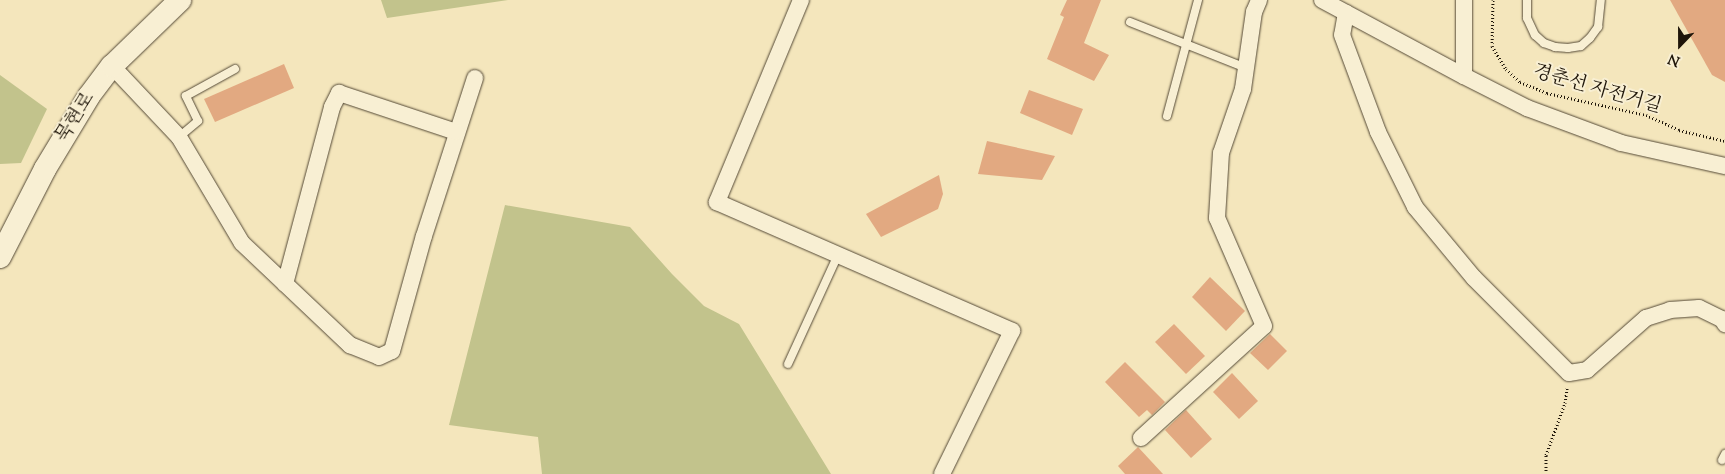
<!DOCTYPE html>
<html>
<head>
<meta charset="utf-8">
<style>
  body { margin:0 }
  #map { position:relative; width:1725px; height:474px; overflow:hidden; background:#f4e6bc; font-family:"Sorts Mill Goudy","Noto Serif KR",serif }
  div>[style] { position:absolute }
  .green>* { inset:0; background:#c2c38c }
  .building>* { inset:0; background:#e2a981 }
  .path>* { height:3px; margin-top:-1.5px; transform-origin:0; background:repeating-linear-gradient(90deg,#1e1509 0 1px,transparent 0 3.5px) }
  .roads { filter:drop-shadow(0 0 1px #544936) drop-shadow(0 0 1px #544936) }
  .lane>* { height:8px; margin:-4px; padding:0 4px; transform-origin:4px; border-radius:4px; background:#f8efd3 }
  .street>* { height:16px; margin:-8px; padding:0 8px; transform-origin:8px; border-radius:8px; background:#f8efd3 }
  .secondary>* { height:22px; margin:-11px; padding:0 11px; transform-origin:11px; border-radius:11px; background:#f8efd3 }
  span { translate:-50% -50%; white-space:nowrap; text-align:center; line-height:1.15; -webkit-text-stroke:4px #f8efd3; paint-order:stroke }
  .street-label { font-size:19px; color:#1e1509 }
  .north { position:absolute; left:1655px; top:20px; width:50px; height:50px; -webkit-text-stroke:4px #f8efd3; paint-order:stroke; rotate:202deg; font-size:14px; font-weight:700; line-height:20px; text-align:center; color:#1e1509 }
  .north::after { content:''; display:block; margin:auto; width:18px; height:22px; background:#1e1509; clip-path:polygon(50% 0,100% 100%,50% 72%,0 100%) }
</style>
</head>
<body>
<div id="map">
  <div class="green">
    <i style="clip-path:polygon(381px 0,508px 0,387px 18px)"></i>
    <i style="clip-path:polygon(0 75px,47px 109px,21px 163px,0 164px)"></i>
    <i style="clip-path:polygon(505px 205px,630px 227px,672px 274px,704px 306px,739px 324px,831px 474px,542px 474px,538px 437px,449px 425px)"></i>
  </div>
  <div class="building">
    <i style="clip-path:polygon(1067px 0,1101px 0,1084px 43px,1109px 55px,1094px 81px,1047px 59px,1064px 17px,1060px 15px)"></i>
    <i style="clip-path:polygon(1670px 0,1725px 0,1725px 82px,1712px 75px)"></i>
    <i style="clip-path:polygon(284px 64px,294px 88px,215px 122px,204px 99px)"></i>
    <i style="clip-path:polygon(1029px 90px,1083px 109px,1072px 135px,1020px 113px)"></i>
    <i style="clip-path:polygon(987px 141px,1055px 156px,1042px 180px,978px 174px)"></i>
    <i style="clip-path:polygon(939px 175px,943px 194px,938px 209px,881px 237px,866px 214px)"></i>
    <i style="clip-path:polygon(1210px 277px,1245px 311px,1226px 331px,1192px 297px)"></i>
    <i style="clip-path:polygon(1174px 324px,1205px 356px,1186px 374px,1155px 342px)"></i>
    <i style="clip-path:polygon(1270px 334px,1287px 351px,1268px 370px,1250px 353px)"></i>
    <i style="clip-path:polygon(1125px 362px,1165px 402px,1152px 415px,1147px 410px,1139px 417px,1105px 382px)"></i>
    <i style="clip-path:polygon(1232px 373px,1258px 401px,1239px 419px,1213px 392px)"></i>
    <i style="clip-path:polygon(1186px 410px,1212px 439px,1191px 458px,1165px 430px)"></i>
    <i style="clip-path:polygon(1138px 447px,1163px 474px,1125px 474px,1118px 466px)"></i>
  </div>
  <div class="path">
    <i style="left:1493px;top:0;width:46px;rotate:91.2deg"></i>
    <i style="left:1492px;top:46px;width:27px;rotate:59deg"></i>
    <i style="left:1506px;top:69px;width:19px;rotate:43deg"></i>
    <i style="left:1520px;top:82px;width:29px;rotate:22deg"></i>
    <i style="left:1547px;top:93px;width:101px;rotate:12.5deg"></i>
    <i style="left:1646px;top:115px;width:36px;rotate:24deg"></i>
    <i style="left:1679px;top:130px;width:47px;rotate:13.4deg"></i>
    <i style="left:1546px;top:474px;width:19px;rotate:-90deg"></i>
    <i style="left:1546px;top:455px;width:55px;rotate:-69.9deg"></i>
    <i style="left:1565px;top:403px;width:15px;rotate:-82deg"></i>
  </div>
  <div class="roads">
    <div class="lane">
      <i style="left:1527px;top:0;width:18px;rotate:90deg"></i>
      <i style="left:1527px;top:18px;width:19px;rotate:65deg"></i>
      <i style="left:1535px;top:35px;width:12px;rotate:42deg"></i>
      <i style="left:1544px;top:43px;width:12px;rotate:20deg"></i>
      <i style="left:1555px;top:47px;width:13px;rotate:4deg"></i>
      <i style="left:1568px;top:48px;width:13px;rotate:-9deg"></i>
      <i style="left:1581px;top:46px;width:12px;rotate:-42deg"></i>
      <i style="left:1590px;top:38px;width:14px;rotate:-54deg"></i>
      <i style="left:1598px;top:27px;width:27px;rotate:-84deg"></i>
      <i style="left:1130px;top:22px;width:125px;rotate:21.6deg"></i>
      <i style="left:1167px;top:116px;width:120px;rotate:-75deg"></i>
      <i style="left:179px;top:137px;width:25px;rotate:-40deg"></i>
      <i style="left:198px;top:121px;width:28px;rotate:-116deg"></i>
      <i style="left:186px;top:96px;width:56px;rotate:-28.9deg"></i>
      <i style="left:788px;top:364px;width:120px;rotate:-65.4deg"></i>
      <i style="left:1722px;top:460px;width:7px;rotate:-63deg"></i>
    </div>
    <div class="street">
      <i style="left:801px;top:0;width:219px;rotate:112.6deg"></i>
      <i style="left:717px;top:202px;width:322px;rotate:23.6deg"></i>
      <i style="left:1012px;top:331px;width:159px;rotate:116.1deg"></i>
      <i style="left:1322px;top:0;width:161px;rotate:28.2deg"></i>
      <i style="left:1464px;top:0;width:76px;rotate:90deg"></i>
      <i style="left:1464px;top:76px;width:71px;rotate:26.9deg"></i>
      <i style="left:1527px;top:108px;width:100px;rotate:20.4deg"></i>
      <i style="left:1621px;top:143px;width:107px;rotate:12.5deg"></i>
      <i style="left:1346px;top:13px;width:22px;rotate:100deg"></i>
      <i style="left:1342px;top:35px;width:103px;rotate:69.6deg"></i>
      <i style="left:1378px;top:132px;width:84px;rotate:63.7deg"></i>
      <i style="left:1415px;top:207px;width:92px;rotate:50.3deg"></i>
      <i style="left:1474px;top:278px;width:134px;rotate:45deg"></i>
      <i style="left:1569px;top:373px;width:18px;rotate:-9deg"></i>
      <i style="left:1587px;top:370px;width:79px;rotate:-41.4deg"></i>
      <i style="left:1646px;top:318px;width:25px;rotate:-18deg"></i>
      <i style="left:1670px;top:310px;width:29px;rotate:-4deg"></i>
      <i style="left:1699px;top:308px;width:25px;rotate:26deg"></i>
      <i style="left:1722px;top:319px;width:6px;rotate:59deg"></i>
      <i style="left:112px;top:66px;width:98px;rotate:46.7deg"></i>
      <i style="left:179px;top:137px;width:123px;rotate:59.3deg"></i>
      <i style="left:242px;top:243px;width:149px;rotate:43.4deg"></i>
      <i style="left:350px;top:345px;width:31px;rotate:22deg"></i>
      <i style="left:379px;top:357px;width:14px;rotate:-25deg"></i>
      <i style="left:392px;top:351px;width:119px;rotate:-74.5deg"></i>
      <i style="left:424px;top:236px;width:166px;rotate:-72.1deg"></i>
      <i style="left:285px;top:284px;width:183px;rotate:-75.1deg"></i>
      <i style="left:332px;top:107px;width:16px;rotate:-63deg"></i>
      <i style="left:339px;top:93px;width:123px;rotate:18.4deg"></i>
      <i style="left:1141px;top:438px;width:166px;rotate:-42.3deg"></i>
      <i style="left:1264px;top:326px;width:118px;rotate:-113.5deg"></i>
      <i style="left:1217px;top:218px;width:65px;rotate:-86.5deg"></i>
      <i style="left:1221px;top:153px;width:68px;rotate:-71deg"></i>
      <i style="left:1243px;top:89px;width:78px;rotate:-81.9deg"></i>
      <i style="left:1254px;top:12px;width:13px;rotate:-67deg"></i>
    </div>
    <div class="secondary">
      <i style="left:0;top:257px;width:99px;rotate:-62.9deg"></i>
      <i style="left:45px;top:169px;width:85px;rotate:-58.9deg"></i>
      <i style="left:89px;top:96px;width:38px;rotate:-53deg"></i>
      <i style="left:112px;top:66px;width:95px;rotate:-44.1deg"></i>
    </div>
  </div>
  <div class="street-label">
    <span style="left:1597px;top:90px;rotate:16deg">경춘선 자전거길</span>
    <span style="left:76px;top:118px;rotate:-58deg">묵현로</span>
  </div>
  <div class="north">N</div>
</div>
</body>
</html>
